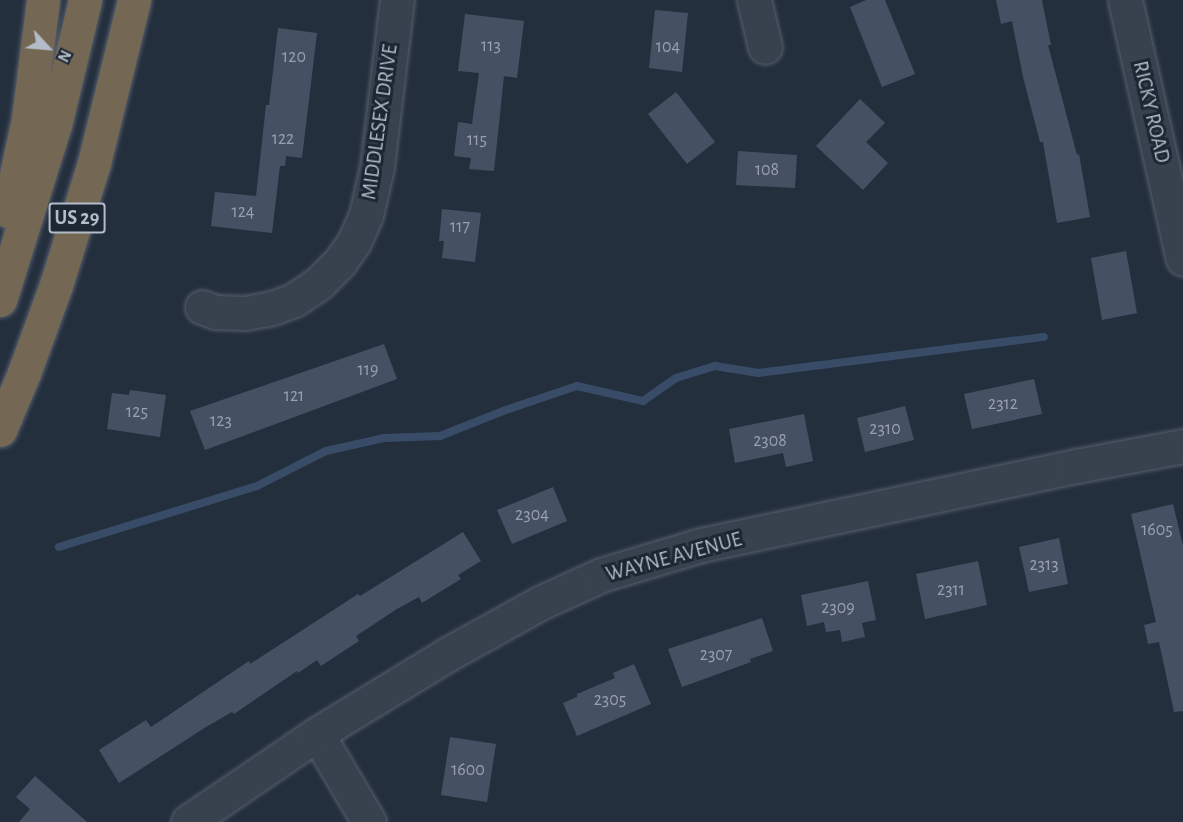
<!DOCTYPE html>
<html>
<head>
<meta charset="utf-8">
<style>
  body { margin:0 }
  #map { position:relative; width:1183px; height:822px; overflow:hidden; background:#242f3e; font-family:"Alegreya Sans",sans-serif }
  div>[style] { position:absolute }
  .stream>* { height:8px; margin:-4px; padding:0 4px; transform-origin:4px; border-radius:4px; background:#394c67 }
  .building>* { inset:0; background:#455162 }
  .roads { filter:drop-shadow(0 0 2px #565f6c) drop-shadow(0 0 2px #565f6c) }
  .minor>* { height:33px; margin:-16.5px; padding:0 16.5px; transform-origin:16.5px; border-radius:16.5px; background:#38414e }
  .highway>* { height:33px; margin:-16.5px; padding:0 16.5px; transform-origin:16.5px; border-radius:16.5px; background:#746855 }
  span { translate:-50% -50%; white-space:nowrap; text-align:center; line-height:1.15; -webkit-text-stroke:6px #1d2633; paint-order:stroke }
  .number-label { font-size:18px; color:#98a1af }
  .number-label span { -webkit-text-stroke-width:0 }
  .shield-label span { padding:2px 4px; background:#1d2633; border:2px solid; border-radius:4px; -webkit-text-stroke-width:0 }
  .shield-label { font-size:20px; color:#b4bcc9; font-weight:700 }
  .street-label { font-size:21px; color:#b4bcc9 }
  .north { position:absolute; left:18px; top:18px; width:60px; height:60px; -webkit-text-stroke:4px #1d2633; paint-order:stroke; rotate:116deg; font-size:16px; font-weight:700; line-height:24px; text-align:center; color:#b4bcc9 }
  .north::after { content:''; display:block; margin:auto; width:21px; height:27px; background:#b4bcc9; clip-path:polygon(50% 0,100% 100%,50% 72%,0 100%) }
</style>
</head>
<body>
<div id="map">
  <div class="stream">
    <i style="left:59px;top:547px;width:207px;rotate:-17.1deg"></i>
    <i style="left:257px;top:486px;width:77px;rotate:-26.9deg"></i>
    <i style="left:326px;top:451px;width:59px;rotate:-12.6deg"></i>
    <i style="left:384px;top:438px;width:56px;rotate:-2deg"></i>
    <i style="left:440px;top:436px;width:68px;rotate:-21.6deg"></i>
    <i style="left:503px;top:411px;width:78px;rotate:-18.7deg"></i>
    <i style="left:577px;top:386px;width:68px;rotate:12.8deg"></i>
    <i style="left:643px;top:401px;width:40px;rotate:-34.9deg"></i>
    <i style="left:676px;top:378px;width:41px;rotate:-17.1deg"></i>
    <i style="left:715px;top:366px;width:44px;rotate:9.2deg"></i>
    <i style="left:758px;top:373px;width:288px;rotate:-7.2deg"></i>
  </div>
  <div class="building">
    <i style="clip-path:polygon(866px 0,885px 0,915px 74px,882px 87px,850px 7px)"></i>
    <i style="clip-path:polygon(996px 0,1042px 0,1051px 45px,1048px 45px,1077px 155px,1079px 154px,1090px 217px,1057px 223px,1043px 142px,1040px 142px,1023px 77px,1012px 21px,1001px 24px)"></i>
    <i style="clip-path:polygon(655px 10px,688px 13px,682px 72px,649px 68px)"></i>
    <i style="clip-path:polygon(465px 14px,524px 21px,517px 78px,504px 76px,494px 171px,469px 169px,471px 158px,454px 156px,458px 122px,472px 124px,479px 73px,458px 71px)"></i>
    <i style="clip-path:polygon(278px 28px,317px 33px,302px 158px,286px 156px,285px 166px,280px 166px,272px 233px,211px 226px,215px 192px,256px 196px,266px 105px,269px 105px)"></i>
    <i style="clip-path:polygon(676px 92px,715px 142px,687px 164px,648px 114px)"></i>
    <i style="clip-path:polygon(860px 99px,885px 123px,866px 142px,888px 163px,863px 190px,816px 146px)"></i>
    <i style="clip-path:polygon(738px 151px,797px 155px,795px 188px,736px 185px)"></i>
    <i style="clip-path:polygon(442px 209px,481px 213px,475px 262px,442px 258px,444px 241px,439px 241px)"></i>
    <i style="clip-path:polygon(1126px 251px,1137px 313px,1102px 320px,1091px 258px)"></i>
    <i style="clip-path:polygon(384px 344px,397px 379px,205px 450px,190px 411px)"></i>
    <i style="clip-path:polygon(1034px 379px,1042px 414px,972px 429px,964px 394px)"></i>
    <i style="clip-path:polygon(130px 390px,166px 395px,160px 437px,107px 429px,112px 393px,129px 395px)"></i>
    <i style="clip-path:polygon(905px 406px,914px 440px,865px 452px,857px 418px)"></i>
    <i style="clip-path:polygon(804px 414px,813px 461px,786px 467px,783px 453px,735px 463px,729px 429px)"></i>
    <i style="clip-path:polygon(553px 487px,567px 521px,512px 544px,497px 510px)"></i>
    <i style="clip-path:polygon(1173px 504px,1183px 546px,1183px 711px,1174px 712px,1159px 642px,1148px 644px,1144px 625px,1156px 622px,1131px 514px)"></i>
    <i style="clip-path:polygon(463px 532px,481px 561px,458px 575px,461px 579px,422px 603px,419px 597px,397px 609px,356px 636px,359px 641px,321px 666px,317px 660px,298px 673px,297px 671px,234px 714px,232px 712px,206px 727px,119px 783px,99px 750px,146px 720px,151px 727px,249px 661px,250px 664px,358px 594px,360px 596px)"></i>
    <i style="clip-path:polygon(1059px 538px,1068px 584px,1029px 592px,1019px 547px)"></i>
    <i style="clip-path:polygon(978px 561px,987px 605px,925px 619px,916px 574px)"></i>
    <i style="clip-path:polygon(868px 581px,876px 620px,862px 623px,865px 637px,842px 642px,840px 630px,826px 632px,824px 622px,807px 626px,801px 595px)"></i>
    <i style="clip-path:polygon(762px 618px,773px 651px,750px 659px,751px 662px,682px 687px,668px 649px)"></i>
    <i style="clip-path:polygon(634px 664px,651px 704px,577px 736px,563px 703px,577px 697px,577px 694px,615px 678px,613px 673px)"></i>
    <i style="clip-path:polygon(450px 737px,496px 744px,487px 802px,441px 795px)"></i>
    <i style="clip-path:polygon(35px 776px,87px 822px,19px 822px,30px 809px,16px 797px)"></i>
  </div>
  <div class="roads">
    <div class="minor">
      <i style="left:754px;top:0;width:48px;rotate:76.8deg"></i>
      <i style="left:1125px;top:0;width:265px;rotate:77.4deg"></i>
      <i style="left:202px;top:307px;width:15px;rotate:20deg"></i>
      <i style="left:216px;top:312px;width:29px;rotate:2deg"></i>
      <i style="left:245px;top:313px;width:27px;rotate:-10deg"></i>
      <i style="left:272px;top:308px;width:23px;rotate:-20deg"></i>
      <i style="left:294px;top:300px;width:30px;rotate:-34deg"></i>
      <i style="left:319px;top:283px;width:30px;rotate:-45deg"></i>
      <i style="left:340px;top:262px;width:24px;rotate:-55deg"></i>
      <i style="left:354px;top:242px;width:30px;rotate:-66deg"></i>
      <i style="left:366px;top:215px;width:49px;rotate:-77.1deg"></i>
      <i style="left:377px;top:167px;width:168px;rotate:-83.2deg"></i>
      <i style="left:317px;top:734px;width:102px;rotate:59.4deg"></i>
      <i style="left:188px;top:822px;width:156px;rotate:-34.3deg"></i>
      <i style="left:317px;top:734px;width:153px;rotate:-31.4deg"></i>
      <i style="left:448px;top:654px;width:107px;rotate:-29deg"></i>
      <i style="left:542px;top:602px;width:65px;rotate:-24.6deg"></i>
      <i style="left:601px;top:575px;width:104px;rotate:-16.7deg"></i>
      <i style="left:701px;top:545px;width:383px;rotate:-11.9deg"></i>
      <i style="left:1076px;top:466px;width:109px;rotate:-10.6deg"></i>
    </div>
    <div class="highway">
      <i style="left:8px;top:211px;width:94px;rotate:-77.7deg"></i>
      <i style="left:28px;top:119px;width:120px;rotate:-82.8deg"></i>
      <i style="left:0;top:300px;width:183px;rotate:-72.6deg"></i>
      <i style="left:55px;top:125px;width:129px;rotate:-76.5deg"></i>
      <i style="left:0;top:430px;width:62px;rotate:-67.2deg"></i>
      <i style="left:24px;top:373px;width:94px;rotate:-70deg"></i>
      <i style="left:56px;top:285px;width:128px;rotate:-72.7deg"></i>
      <i style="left:94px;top:163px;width:168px;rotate:-76.2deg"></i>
    </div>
  </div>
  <div class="number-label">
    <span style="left:491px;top:46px">113</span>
    <span style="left:668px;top:47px">104</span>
    <span style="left:294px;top:57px">120</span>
    <span style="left:283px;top:139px">122</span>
    <span style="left:477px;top:140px">115</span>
    <span style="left:767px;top:170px">108</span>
    <span style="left:243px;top:212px">124</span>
    <span style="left:460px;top:227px">117</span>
    <span style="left:368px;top:370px">119</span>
    <span style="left:294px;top:396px">121</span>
    <span style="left:1003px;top:404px">2312</span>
    <span style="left:137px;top:412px">125</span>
    <span style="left:221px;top:421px">123</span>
    <span style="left:885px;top:429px">2310</span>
    <span style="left:770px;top:441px">2308</span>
    <span style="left:532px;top:515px">2304</span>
    <span style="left:1157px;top:530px">1605</span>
    <span style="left:1044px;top:565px">2313</span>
    <span style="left:951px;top:590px">2311</span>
    <span style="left:838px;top:608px">2309</span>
    <span style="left:716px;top:655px">2307</span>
    <span style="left:610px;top:700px">2305</span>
    <span style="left:468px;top:770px">1600</span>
  </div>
  <div class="shield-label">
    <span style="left:77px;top:218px">US 29</span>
  </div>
  <div class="street-label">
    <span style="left:1151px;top:112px;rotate:77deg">RICKY ROAD</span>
    <span style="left:380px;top:122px;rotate:-82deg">MIDDLESEX DRIVE</span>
    <span style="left:674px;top:557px;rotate:-15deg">WAYNE AVENUE</span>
  </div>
  <div class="north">N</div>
</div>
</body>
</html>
